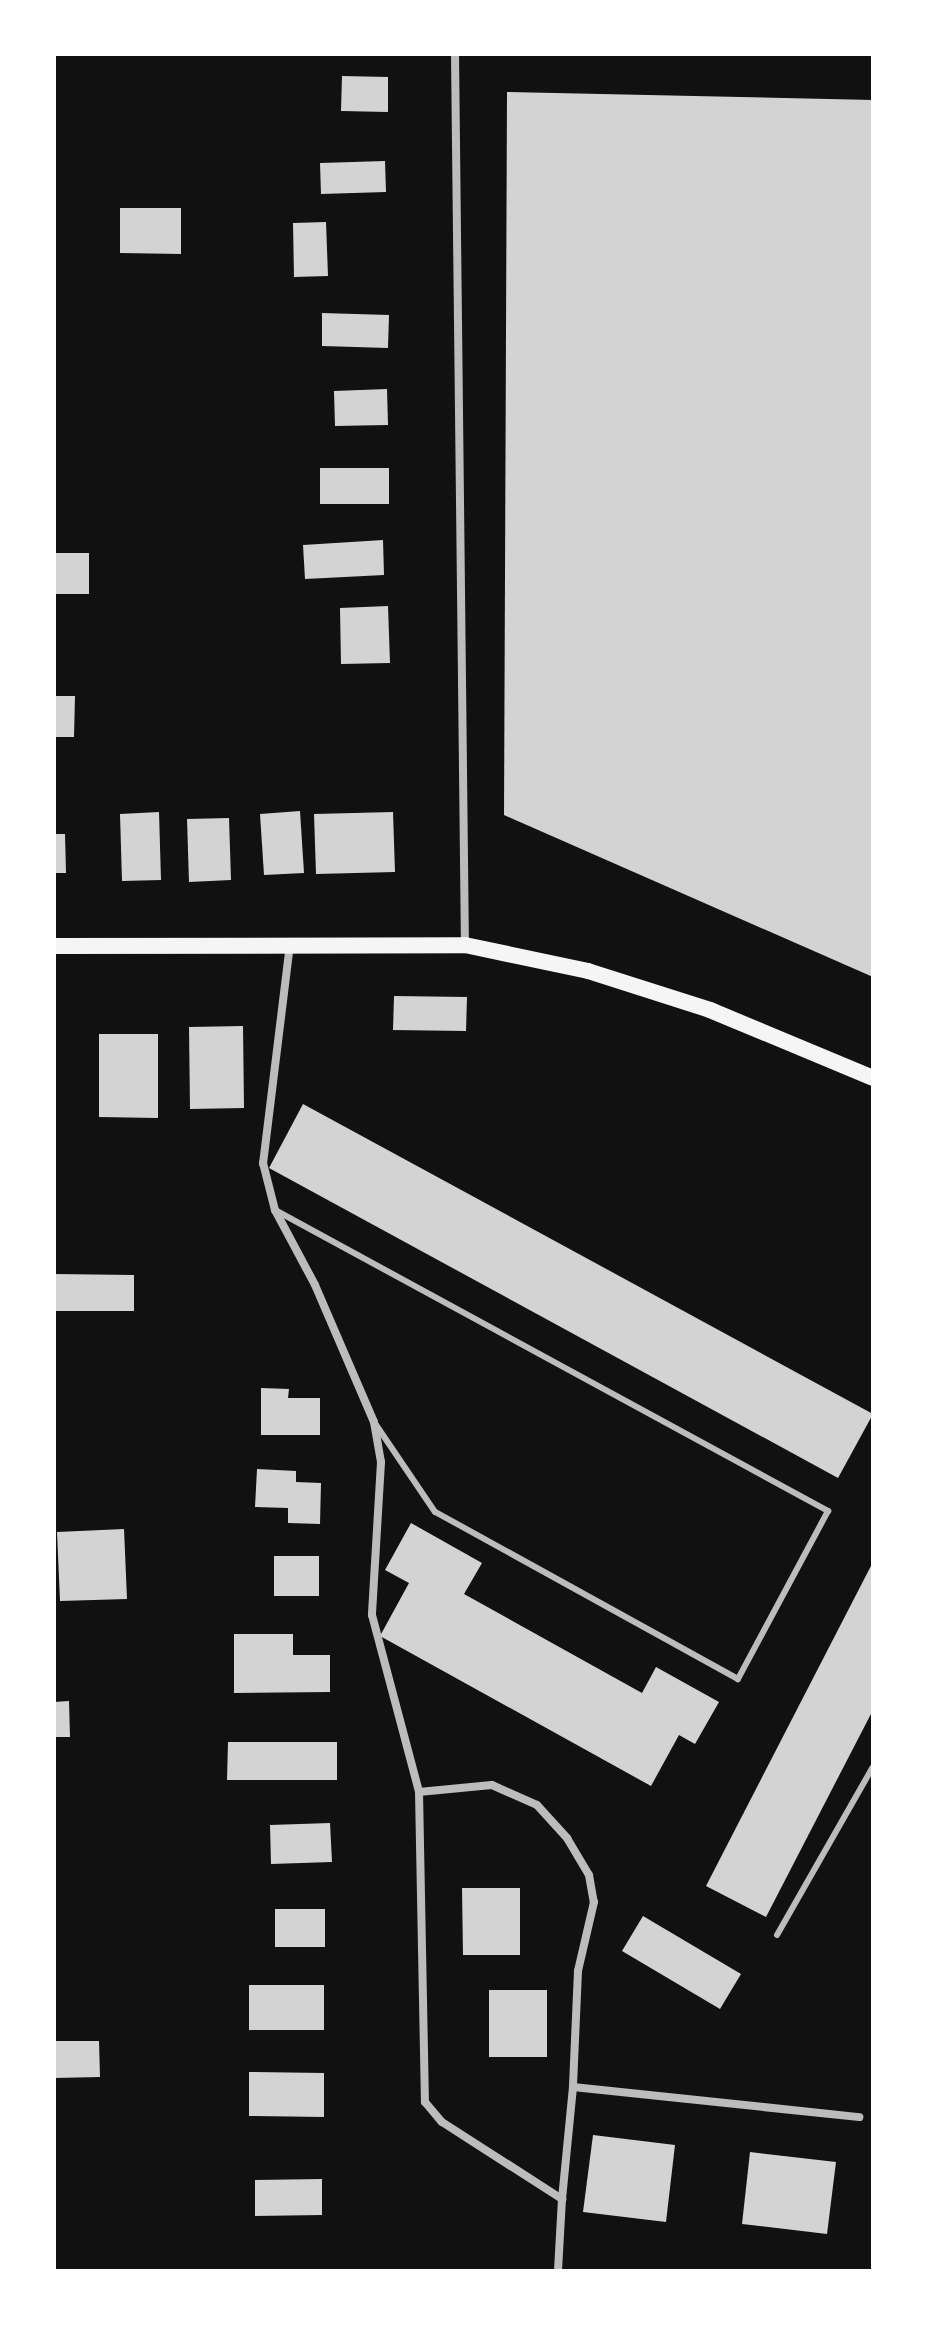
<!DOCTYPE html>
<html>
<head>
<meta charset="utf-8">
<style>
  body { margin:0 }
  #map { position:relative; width:927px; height:2325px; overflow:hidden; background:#111; font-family:Lora,serif }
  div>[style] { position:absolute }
  .building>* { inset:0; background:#d3d3d3 }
  .service>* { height:6px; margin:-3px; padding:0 3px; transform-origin:3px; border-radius:3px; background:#bcbcbc }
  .minor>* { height:8px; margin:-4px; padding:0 4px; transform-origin:4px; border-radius:4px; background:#bcbcbc }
  .secondary>* { height:16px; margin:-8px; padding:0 8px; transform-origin:8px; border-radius:8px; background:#f5f5f5 }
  span { translate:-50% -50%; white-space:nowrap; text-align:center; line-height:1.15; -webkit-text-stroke:7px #fff; paint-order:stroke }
  .frame { position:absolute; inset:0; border:56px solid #fff; pointer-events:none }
</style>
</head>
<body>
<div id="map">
  <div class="building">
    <i style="clip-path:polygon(342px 76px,388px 77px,388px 112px,341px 111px)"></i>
    <i style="clip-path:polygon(507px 92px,873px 100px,873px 977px,504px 815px)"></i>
    <i style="clip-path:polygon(385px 161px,386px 192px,321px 194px,320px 163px)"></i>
    <i style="clip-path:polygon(120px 208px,181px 208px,181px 254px,120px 253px)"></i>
    <i style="clip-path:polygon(326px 222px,328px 276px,294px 277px,293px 223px)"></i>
    <i style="clip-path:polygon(322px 313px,389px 315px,388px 348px,322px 346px)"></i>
    <i style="clip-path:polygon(387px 389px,388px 425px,335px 426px,334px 391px)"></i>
    <i style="clip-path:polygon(320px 468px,389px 468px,389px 504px,320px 504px)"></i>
    <i style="clip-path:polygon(383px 540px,384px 575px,305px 579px,303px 545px)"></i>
    <i style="clip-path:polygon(54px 553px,89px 553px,89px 594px,54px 594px)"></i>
    <i style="clip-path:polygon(388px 606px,390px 663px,341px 664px,340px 608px)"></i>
    <i style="clip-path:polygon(54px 696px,75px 696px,74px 737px,54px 737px)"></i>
    <i style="clip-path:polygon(300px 811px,304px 873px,264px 875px,260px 814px)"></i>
    <i style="clip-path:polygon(159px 812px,161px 880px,122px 881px,120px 814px)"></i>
    <i style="clip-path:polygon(393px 812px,395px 872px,316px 874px,314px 814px)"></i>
    <i style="clip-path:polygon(229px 818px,231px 880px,189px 882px,187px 819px)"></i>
    <i style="clip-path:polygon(54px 834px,65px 834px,66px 873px,54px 873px)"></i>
    <i style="clip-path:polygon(394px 996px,467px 997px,466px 1031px,393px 1030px)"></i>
    <i style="clip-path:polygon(243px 1026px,244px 1108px,190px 1109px,189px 1027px)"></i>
    <i style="clip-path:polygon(99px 1034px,158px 1034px,158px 1118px,99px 1117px)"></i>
    <i style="clip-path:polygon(303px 1104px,873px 1414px,838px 1478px,269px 1168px)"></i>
    <i style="clip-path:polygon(54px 1274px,134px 1275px,134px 1311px,54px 1311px)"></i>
    <i style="clip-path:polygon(261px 1388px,289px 1389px,288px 1398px,320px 1398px,320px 1435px,261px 1435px)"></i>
    <i style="clip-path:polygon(257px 1469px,296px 1471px,296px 1482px,321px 1483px,320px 1524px,288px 1523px,288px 1508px,255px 1507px)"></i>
    <i style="clip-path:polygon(411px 1523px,482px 1563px,464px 1594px,642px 1693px,656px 1667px,719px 1702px,695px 1744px,679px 1735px,651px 1786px,380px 1636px,409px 1583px,385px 1570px)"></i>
    <i style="clip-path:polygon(124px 1529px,127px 1599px,60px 1601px,57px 1532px)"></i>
    <i style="clip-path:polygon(274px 1556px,319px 1556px,319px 1596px,274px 1596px)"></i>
    <i style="clip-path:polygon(873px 1562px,873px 1710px,766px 1917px,706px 1886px)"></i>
    <i style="clip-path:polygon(234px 1634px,293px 1634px,293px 1655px,330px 1655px,330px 1692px,234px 1693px)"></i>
    <i style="clip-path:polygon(69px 1701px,70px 1737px,54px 1737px,54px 1702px)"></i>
    <i style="clip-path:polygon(228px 1742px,337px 1742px,337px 1780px,227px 1780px)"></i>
    <i style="clip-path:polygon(330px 1823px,332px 1862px,271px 1864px,270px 1825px)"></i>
    <i style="clip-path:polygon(462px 1888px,520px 1888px,520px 1955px,463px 1955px)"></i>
    <i style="clip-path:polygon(275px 1909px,325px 1909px,325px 1947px,275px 1947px)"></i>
    <i style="clip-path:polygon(643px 1916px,741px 1974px,720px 2009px,622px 1951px)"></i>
    <i style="clip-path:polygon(249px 1985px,324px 1985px,324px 2030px,249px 2030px)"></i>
    <i style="clip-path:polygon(489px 1990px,547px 1990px,547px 2057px,489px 2057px)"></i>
    <i style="clip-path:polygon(54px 2041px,99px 2041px,100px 2077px,54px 2078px)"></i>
    <i style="clip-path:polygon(249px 2072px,324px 2073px,324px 2117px,249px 2116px)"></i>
    <i style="clip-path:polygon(593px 2135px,675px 2145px,666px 2222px,583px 2212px)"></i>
    <i style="clip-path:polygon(750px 2152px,836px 2162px,827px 2234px,742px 2224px)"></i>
    <i style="clip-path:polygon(322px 2179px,322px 2215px,255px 2216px,255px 2180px)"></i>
  </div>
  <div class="service">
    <i style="left:275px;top:1210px;width:630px;rotate:28.56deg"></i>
    <i style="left:828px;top:1511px;width:191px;rotate:118.2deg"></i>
    <i style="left:738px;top:1679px;width:346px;rotate:-151.1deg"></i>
    <i style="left:435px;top:1512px;width:105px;rotate:-124.1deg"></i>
    <i style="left:777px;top:1935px;width:193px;rotate:-60.3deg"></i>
  </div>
  <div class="minor">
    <i style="left:455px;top:54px;width:891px;rotate:89.36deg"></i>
    <i style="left:290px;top:944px;width:221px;rotate:97deg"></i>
    <i style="left:263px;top:1163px;width:49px;rotate:75.7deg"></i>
    <i style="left:275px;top:1210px;width:85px;rotate:61.9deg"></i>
    <i style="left:315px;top:1285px;width:149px;rotate:66.7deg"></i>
    <i style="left:374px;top:1422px;width:41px;rotate:80.1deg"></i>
    <i style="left:381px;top:1462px;width:153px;rotate:93.4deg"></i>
    <i style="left:372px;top:1615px;width:183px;rotate:75.1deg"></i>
    <i style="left:419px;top:1792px;width:310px;rotate:88.9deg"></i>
    <i style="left:425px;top:2102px;width:26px;rotate:50deg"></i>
    <i style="left:442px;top:2122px;width:143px;rotate:32.7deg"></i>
    <i style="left:562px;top:2199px;width:72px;rotate:93.2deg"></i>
    <i style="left:419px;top:1792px;width:73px;rotate:-5.5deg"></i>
    <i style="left:492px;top:1785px;width:49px;rotate:24deg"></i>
    <i style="left:537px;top:1805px;width:45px;rotate:47.7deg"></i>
    <i style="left:567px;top:1838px;width:43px;rotate:59.3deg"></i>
    <i style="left:589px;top:1875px;width:27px;rotate:80deg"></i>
    <i style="left:594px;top:1902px;width:71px;rotate:103.1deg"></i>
    <i style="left:578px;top:1971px;width:116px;rotate:92.5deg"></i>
    <i style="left:573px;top:2087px;width:113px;rotate:95.6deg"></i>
    <i style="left:573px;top:2087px;width:288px;rotate:6deg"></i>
  </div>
  <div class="secondary">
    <i style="left:54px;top:946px;width:411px;rotate:-0.1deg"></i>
    <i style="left:465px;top:945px;width:126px;rotate:11.9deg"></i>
    <i style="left:588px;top:971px;width:128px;rotate:17.7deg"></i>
    <i style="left:710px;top:1010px;width:177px;rotate:22.6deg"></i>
  </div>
  <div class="frame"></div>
</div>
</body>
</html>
